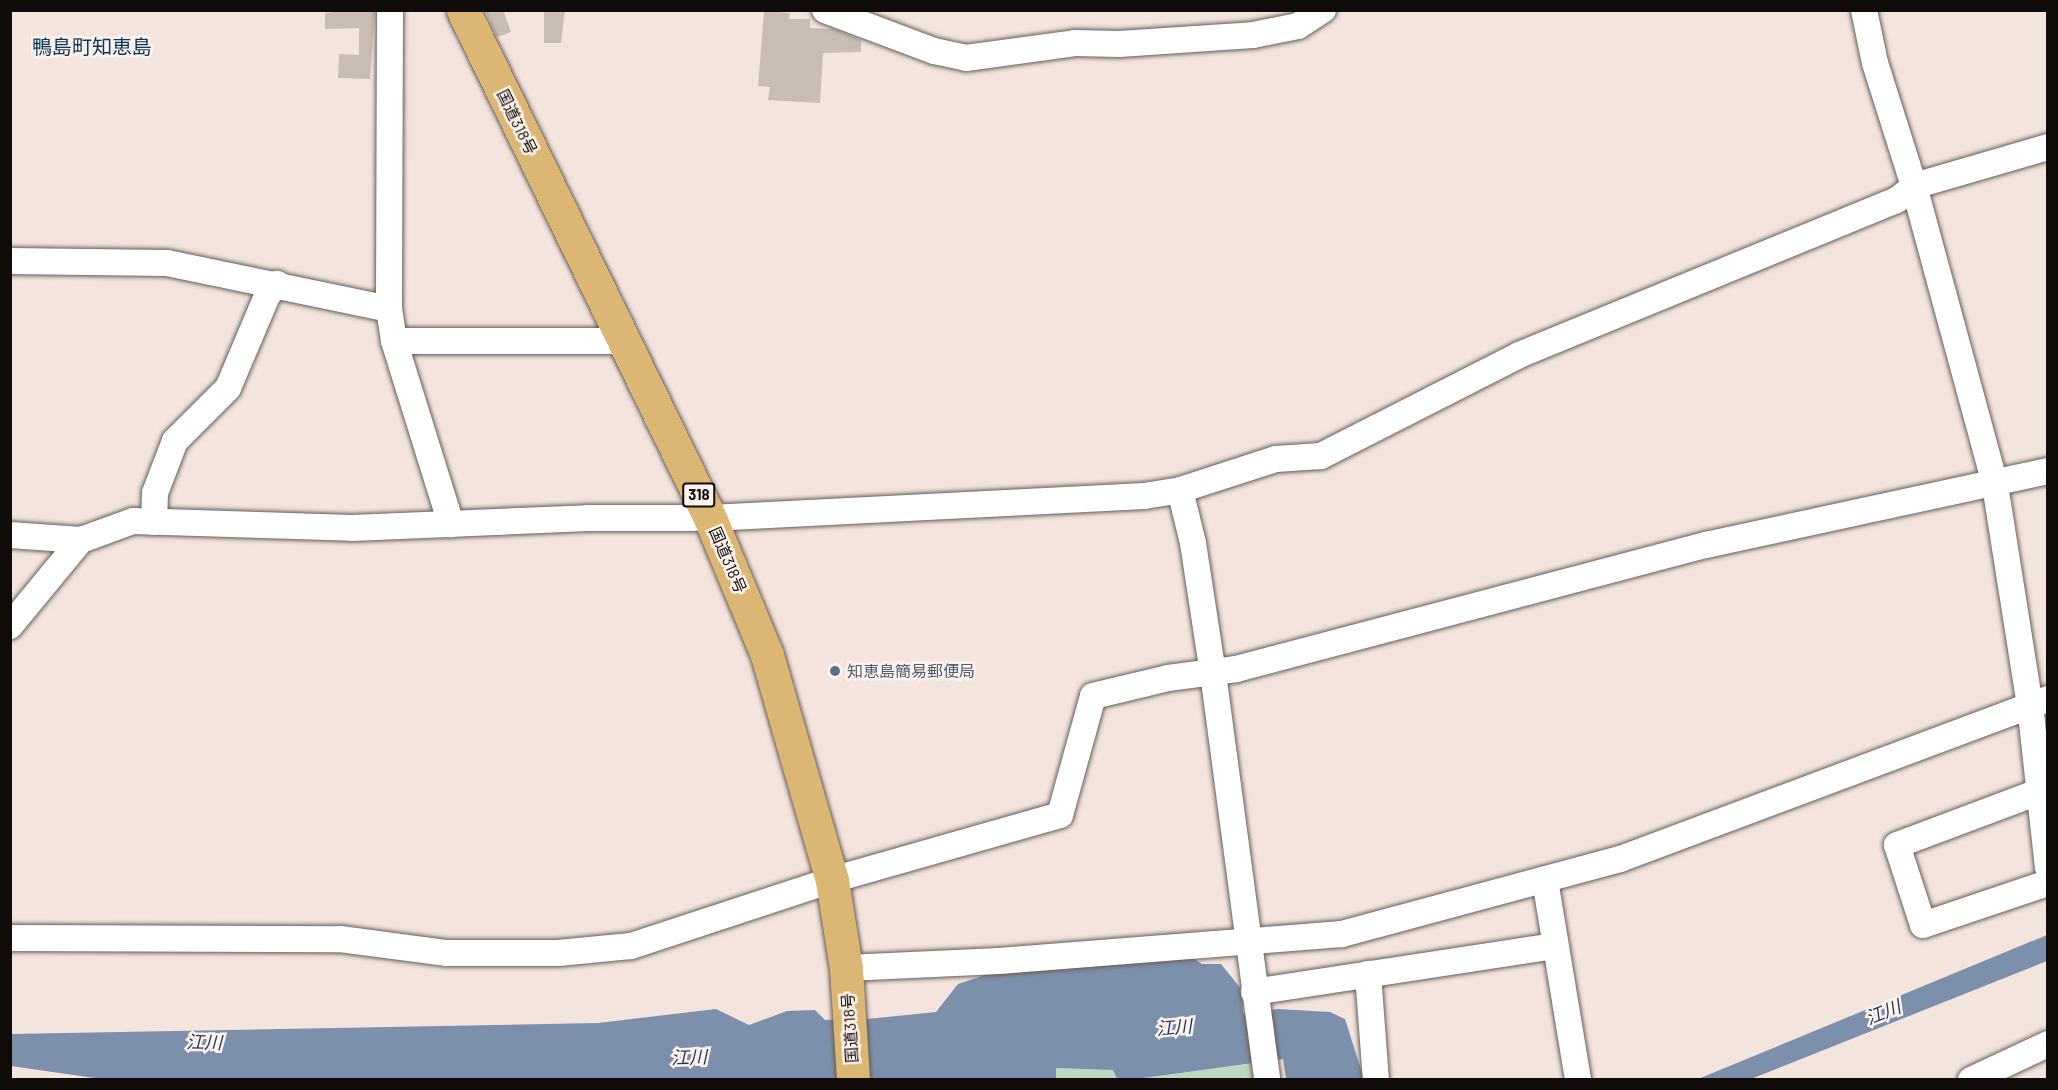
<!DOCTYPE html>
<html>
<head>
<meta charset="utf-8">
<style>
  body { margin:0 }
  #map { position:relative; width:2058px; height:1090px; overflow:hidden; background:#f3e4dd; font-family:Barlow,"Noto Sans JP",sans-serif }
  div>[style] { position:absolute }
  .green>* { inset:0; background:#bdd7c1 }
  .water>* { inset:0; background:#7c90ab }
  .building>* { inset:0; background:#c9bdb3 }
  .roads { filter:drop-shadow(0 0 2px #685c56) drop-shadow(0 0 2px #685c56) }
  .minor>* { height:26px; margin:-13px; padding:0 13px; transform-origin:13px; border-radius:13px; background:#fff }
  .highway>* { height:33px; margin:-16.5px; padding:0 16.5px; transform-origin:16.5px; border-radius:16.5px; background:#dcb774 }
  .dots>* { width:16px; height:16px; translate:-50% -50%; box-sizing:border-box; border:3px solid #fef2ec; border-radius:50% }
  span { translate:-50% -50%; white-space:nowrap; text-align:center; line-height:1.15; -webkit-text-stroke:5px #fef2ec; paint-order:stroke }
  .shield-label span { padding:2px 4px; background:#fef2ec; border:2px solid; border-radius:4px; -webkit-text-stroke-width:0 }
  .shield-label { font-size:15px; color:#100b09; font-weight:700 }
  .street-label { font-size:16px; color:#100b09 }
  .service-label { font-size:16px; color:#4e5e75 }
  .left { translate:0 -50%; text-align:left }
  .water-label { font-size:18px; color:#17355b; font-style:italic }
  .quarter-label { font-size:20px; color:#07365b }
  .frame { position:absolute; inset:0; border:12px solid #100b09; pointer-events:none }
</style>
</head>
<body>
<div id="map">
  <div class="green">
    <i style="clip-path:polygon(1265px 1062px,1267px 1080px,1129px 1080px)"></i>
    <i style="clip-path:polygon(1055px 1068px,1113px 1070px,1117px 1079px,1040px 1080px,1056px 1078px)"></i>
  </div>
  <div class="water">
    <i style="clip-path:polygon(2047px 935px,2047px 961px,1751px 1079px,1698px 1079px)"></i>
    <i style="clip-path:polygon(1193px 958px,1202px 964px,1221px 964px,1242px 990px,1243px 1014px,1278px 1009px,1330px 1012px,1345px 1019px,1364px 1079px,1286px 1079px,1283px 1059px,1129px 1080px,1117px 1079px,1113px 1070px,1056px 1068px,1056px 1078px,1040px 1080px,108px 1080px,11px 1066px,11px 1034px,598px 1023px,716px 1009px,749px 1025px,787px 1011px,815px 1010px,825px 1020px,867px 1019px,936px 1012px,958px 984px,991px 973px)"></i>
  </div>
  <div class="building">
    <i style="clip-path:polygon(359px 10px,375px 10px,370px 79px,338px 78px,339px 54px,359px 55px,359px 28px,325px 29px,325px 13px)"></i>
    <i style="clip-path:polygon(485px 10px,503px 10px,511px 32px,497px 37px)"></i>
    <i style="clip-path:polygon(544px 10px,565px 10px,561px 43px,544px 43px)"></i>
    <i style="clip-path:polygon(764px 11px,790px 13px,789px 19px,810px 19px,810px 28px,833px 29px,861px 40px,861px 52px,823px 53px,820px 103px,768px 100px,770px 87px,758px 86px)"></i>
  </div>
  <div class="roads">
    <div class="minor">
      <i style="left:390px;top:10px;width:299px;rotate:90.2deg"></i>
      <i style="left:389px;top:309px;width:32px;rotate:81deg"></i>
      <i style="left:394px;top:341px;width:192px;rotate:72.7deg"></i>
      <i style="left:825px;top:10px;width:116px;rotate:20.6deg"></i>
      <i style="left:934px;top:51px;width:33px;rotate:12deg"></i>
      <i style="left:966px;top:58px;width:110px;rotate:-7.8deg"></i>
      <i style="left:1075px;top:43px;width:44px;rotate:1.3deg"></i>
      <i style="left:1119px;top:44px;width:134px;rotate:-3.8deg"></i>
      <i style="left:1253px;top:35px;width:46px;rotate:-11.3deg"></i>
      <i style="left:1298px;top:26px;width:30px;rotate:-33deg"></i>
      <i style="left:1864px;top:10px;width:54px;rotate:78.3deg"></i>
      <i style="left:1875px;top:63px;width:129px;rotate:72.4deg"></i>
      <i style="left:1914px;top:186px;width:310px;rotate:74.8deg"></i>
      <i style="left:1995px;top:485px;width:223px;rotate:81deg"></i>
      <i style="left:2030px;top:705px;width:163px;rotate:83.7deg"></i>
      <i style="left:10px;top:261px;width:157px;rotate:0.7deg"></i>
      <i style="left:167px;top:263px;width:227px;rotate:11.7deg"></i>
      <i style="left:394px;top:341px;width:229px"></i>
      <i style="left:1180px;top:490px;width:55px;rotate:76.2deg"></i>
      <i style="left:1193px;top:543px;width:132px;rotate:81.3deg"></i>
      <i style="left:1213px;top:673px;width:411px;rotate:82.4deg"></i>
      <i style="left:154px;top:522px;width:29px;rotate:-88deg"></i>
      <i style="left:155px;top:493px;width:56px;rotate:-69deg"></i>
      <i style="left:175px;top:441px;width:75px;rotate:-45deg"></i>
      <i style="left:228px;top:388px;width:100px;rotate:-67deg"></i>
      <i style="left:267px;top:296px;width:16px;rotate:-50deg"></i>
      <i style="left:10px;top:535px;width:71px;rotate:4deg"></i>
      <i style="left:81px;top:540px;width:55px;rotate:-20.1deg"></i>
      <i style="left:133px;top:521px;width:219px;rotate:1.8deg"></i>
      <i style="left:352px;top:528px;width:236px;rotate:-2.4deg"></i>
      <i style="left:588px;top:518px;width:122px"></i>
      <i style="left:710px;top:518px;width:435px;rotate:-2.9deg"></i>
      <i style="left:1144px;top:496px;width:36px;rotate:-9deg"></i>
      <i style="left:1180px;top:490px;width:101px;rotate:-17.9deg"></i>
      <i style="left:1276px;top:459px;width:45px;rotate:-3.8deg"></i>
      <i style="left:1321px;top:456px;width:222px;rotate:-27deg"></i>
      <i style="left:1519px;top:355px;width:409px;rotate:-22.3deg"></i>
      <i style="left:1897px;top:200px;width:22px;rotate:-39deg"></i>
      <i style="left:1914px;top:186px;width:140px;rotate:-16.2deg"></i>
      <i style="left:10px;top:626px;width:112px;rotate:-50.5deg"></i>
      <i style="left:2041px;top:791px;width:154px;rotate:159.4deg"></i>
      <i style="left:1897px;top:845px;width:84px;rotate:72deg"></i>
      <i style="left:1923px;top:925px;width:132px;rotate:-18.6deg"></i>
      <i style="left:1545px;top:880px;width:203px;rotate:80.6deg"></i>
      <i style="left:10px;top:938px;width:330px;rotate:0.2deg"></i>
      <i style="left:340px;top:939px;width:108px;rotate:7.5deg"></i>
      <i style="left:447px;top:953px;width:111px"></i>
      <i style="left:558px;top:953px;width:73px;rotate:-5.5deg"></i>
      <i style="left:631px;top:946px;width:212px;rotate:-18.2deg"></i>
      <i style="left:832px;top:880px;width:237px;rotate:-15.9deg"></i>
      <i style="left:1060px;top:815px;width:123px;rotate:-74.5deg"></i>
      <i style="left:1093px;top:696px;width:77px;rotate:-13.5deg"></i>
      <i style="left:1168px;top:678px;width:69px;rotate:-7.5deg"></i>
      <i style="left:1236px;top:669px;width:486px;rotate:-14.8deg"></i>
      <i style="left:1706px;top:545px;width:350px;rotate:-12.2deg"></i>
      <i style="left:846px;top:968px;width:153px;rotate:-2.6deg"></i>
      <i style="left:999px;top:961px;width:344px;rotate:-4.5deg"></i>
      <i style="left:1342px;top:934px;width:288px;rotate:-15.1deg"></i>
      <i style="left:1620px;top:859px;width:457px;rotate:-20.5deg"></i>
      <i style="left:1368px;top:974px;width:106px;rotate:85.7deg"></i>
      <i style="left:1254px;top:992px;width:305px;rotate:-8.7deg"></i>
      <i style="left:1971px;top:1080px;width:85px;rotate:-25.1deg"></i>
    </div>
    <div class="highway">
      <i style="left:463px;top:10px;width:565px;rotate:64.07deg"></i>
      <i style="left:710px;top:518px;width:148px;rotate:67.4deg"></i>
      <i style="left:767px;top:655px;width:234px;rotate:73.9deg"></i>
      <i style="left:832px;top:880px;width:89px;rotate:81deg"></i>
      <i style="left:846px;top:968px;width:112px;rotate:86.4deg"></i>
    </div>
  </div>
  <div class="dots">
    <i style="left:835px;top:671px;background:#5c6f8a"></i>
  </div>
  <div class="shield-label">
    <span style="left:699px;top:495px">318</span>
  </div>
  <div class="street-label">
    <span style="left:517px;top:122px;rotate:64deg">国道318号</span>
    <span style="left:728px;top:560px;rotate:67deg">国道318号</span>
    <span style="left:850px;top:1028px;rotate:-94deg">国道318号</span>
  </div>
  <div class="service-label">
    <span class="left" style="left:847px;top:671px">知恵島簡易郵便局</span>
  </div>
  <div class="water-label">
    <span style="left:1883px;top:1012px;rotate:-22deg">江川</span>
    <span style="left:1174px;top:1027px;rotate:-5deg">江川</span>
    <span style="left:204px;top:1042px;rotate:1deg">江川</span>
    <span style="left:689px;top:1057px;rotate:-2deg">江川</span>
  </div>
  <div class="quarter-label">
    <span style="left:92px;top:46px">鴨島町知恵島</span>
  </div>
  <div class="frame"></div>
</div>
</body>
</html>
